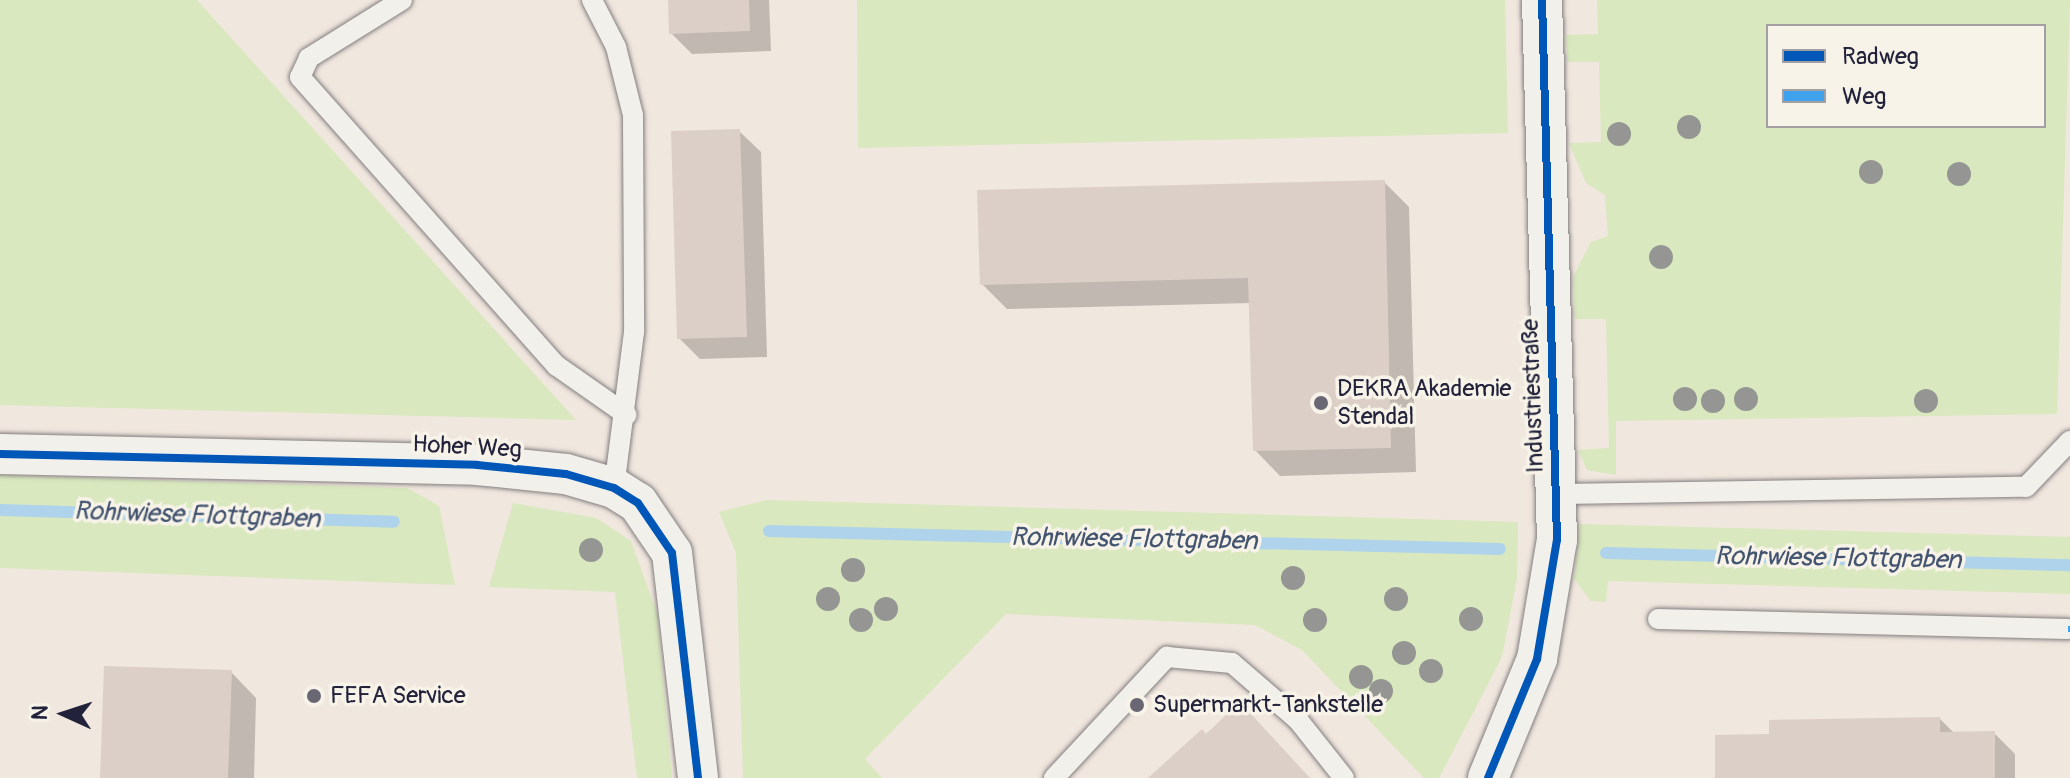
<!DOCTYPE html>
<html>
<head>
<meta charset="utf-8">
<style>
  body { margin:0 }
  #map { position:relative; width:2070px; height:778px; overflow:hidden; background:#f0e7de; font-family:Pangolin,sans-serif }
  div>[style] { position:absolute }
  .green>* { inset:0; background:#d9e8be }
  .shadow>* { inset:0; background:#0003 }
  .stream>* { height:12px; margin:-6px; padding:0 6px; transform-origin:6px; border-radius:6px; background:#aed3eb }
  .building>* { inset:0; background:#dccfc8 }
  .roads { filter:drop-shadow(0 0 2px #837f80) drop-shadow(0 0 2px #837f80) }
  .service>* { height:20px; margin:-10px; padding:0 10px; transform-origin:10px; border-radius:10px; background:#f2f0eb }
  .minor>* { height:40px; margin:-20px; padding:0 20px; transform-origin:20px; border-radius:20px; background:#f2f0eb }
  .quiet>* { height:6px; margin-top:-3px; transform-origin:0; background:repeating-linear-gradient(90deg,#3ea2ec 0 12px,transparent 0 18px) }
  .cycleway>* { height:8px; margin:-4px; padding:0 4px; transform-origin:4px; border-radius:4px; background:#0057b8 }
  .trees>* { width:24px; height:24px; margin:-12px; border-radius:50%; background:#959693 }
  .dots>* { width:22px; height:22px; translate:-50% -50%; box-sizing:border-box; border:4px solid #f7f3e8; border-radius:50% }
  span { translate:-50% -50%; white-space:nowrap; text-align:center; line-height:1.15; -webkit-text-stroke:7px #f7f3e8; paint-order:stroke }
  .poi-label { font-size:24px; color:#22223b }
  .left { translate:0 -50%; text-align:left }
  .street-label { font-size:24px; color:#22223b }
  .water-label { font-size:26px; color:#435471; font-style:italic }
  .legend { position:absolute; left:1766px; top:24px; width:280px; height:104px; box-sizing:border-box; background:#f7f3e8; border:2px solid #a29fa3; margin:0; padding:10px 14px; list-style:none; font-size:24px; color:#22223b }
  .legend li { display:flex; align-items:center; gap:16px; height:40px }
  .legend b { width:40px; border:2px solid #a29fa3 }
  .north { position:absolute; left:24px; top:674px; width:80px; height:80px; -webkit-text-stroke:6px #f7f3e8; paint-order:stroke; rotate:273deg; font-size:22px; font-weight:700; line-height:32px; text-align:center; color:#22223b }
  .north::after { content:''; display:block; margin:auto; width:28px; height:36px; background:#22223b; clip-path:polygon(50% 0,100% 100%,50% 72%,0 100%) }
</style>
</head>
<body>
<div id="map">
  <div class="green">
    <i style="clip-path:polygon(0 0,197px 0,576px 420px,0 405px)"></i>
    <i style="clip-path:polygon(857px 0,1505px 0,1508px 133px,858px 148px)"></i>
    <i style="clip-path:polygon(evenodd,1597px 0,2070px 0,2057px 414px,1616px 421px,1616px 475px,1587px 470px,1578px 450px,1609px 448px,1606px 319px,1575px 319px,1573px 277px,1591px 242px,1608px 236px,1605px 195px,1586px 183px,1569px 143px,1601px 142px,1599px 62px,1567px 62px,1566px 35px,1598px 34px,1597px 0,1768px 26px,2044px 26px,2044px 126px,1768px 126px,1768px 26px)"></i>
    <i style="clip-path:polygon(0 475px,407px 488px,439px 506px,455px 585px,0 568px)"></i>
    <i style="clip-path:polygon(767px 500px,1518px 522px,1517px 578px,1502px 657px,1439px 778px,1424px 778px,1302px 650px,1255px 625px,1006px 614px,865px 759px,882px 778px,743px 778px,736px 553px,719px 512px)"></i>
    <i style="clip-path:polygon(513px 503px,596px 518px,631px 541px,657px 613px,672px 778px,637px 778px,615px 592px,489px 587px)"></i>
    <i style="clip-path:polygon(1580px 524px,2070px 537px,2070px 594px,1608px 581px,1606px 602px,1591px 601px,1574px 579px)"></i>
  </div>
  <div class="shadow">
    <i style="clip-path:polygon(670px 0,769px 0,771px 51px,692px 54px,671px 33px)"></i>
    <i style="clip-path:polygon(739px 131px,761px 152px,767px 357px,700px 359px,679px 338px)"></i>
    <i style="clip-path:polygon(1384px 182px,1409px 207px,1416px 472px,1280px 476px,1255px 450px,1251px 303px,1007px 309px,982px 284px)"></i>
    <i style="clip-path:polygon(231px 672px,256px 698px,254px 778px,102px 778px)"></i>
    <i style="clip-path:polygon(1940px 719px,1954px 733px,1994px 733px,2015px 754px,2015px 778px,1717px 778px,1772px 736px)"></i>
  </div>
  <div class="stream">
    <i style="left:0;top:510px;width:394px;rotate:1.7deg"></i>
    <i style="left:769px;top:531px;width:731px;rotate:1.41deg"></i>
    <i style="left:1606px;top:553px;width:464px;rotate:1.5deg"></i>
  </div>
  <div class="building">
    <i style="clip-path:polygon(668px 0,749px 0,750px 31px,669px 34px)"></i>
    <i style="clip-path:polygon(740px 129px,747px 337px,677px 339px,671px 131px)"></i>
    <i style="clip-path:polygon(1385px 180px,1391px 448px,1253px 451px,1248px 278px,980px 285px,977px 190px)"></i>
    <i style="clip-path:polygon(104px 666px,232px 670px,228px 778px,100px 778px)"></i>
    <i style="clip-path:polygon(1240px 702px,1310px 778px,1148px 778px,1202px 729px,1206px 734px)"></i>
    <i style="clip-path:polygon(1940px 717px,1940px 732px,1995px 731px,1995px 778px,1715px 778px,1715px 735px,1769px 734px,1769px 720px)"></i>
  </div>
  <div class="roads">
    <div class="service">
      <i style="left:402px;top:0;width:110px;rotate:148.1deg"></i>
      <i style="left:309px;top:58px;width:21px;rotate:115deg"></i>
      <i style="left:300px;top:77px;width:387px;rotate:48.4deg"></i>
      <i style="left:557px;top:366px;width:85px;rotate:35deg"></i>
      <i style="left:592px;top:0;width:53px;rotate:62.9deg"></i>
      <i style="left:616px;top:47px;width:70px;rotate:76deg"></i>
      <i style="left:633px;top:115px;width:217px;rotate:89.7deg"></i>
      <i style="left:634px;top:332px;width:157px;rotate:97.3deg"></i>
      <i style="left:1556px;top:494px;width:470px;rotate:-0.9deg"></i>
      <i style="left:2026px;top:487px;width:64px;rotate:-46.3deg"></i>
      <i style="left:1658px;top:619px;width:410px;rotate:1.4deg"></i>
      <i style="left:1054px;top:778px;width:166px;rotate:-47deg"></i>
      <i style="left:1167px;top:657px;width:65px;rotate:5.3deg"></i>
      <i style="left:1232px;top:663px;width:87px;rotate:40.8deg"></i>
      <i style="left:1298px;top:720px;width:74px;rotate:51.6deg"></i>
    </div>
    <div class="minor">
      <i style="left:0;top:454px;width:477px;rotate:1.3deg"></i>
      <i style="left:477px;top:465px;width:89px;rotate:5.8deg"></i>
      <i style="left:566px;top:474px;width:50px;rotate:16.3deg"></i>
      <i style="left:614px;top:488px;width:28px;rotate:32deg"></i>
      <i style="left:638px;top:503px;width:60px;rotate:55.8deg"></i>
      <i style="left:672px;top:553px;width:226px;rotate:83.4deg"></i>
      <i style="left:1488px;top:778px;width:129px;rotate:-67.6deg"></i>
      <i style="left:1537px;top:659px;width:121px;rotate:-80.5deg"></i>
      <i style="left:1557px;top:540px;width:540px;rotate:-91.59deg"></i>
    </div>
  </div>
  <div class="quiet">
    <i style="left:2068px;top:629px;width:2px"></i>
  </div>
  <div class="cycleway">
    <i style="left:0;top:454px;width:477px;rotate:1.3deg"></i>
    <i style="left:477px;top:465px;width:89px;rotate:5.8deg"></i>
    <i style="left:566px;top:474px;width:50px;rotate:16.3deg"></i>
    <i style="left:614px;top:488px;width:28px;rotate:32deg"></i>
    <i style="left:638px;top:503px;width:60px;rotate:55.8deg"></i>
    <i style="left:672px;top:553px;width:226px;rotate:83.4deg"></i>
    <i style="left:1488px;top:778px;width:129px;rotate:-67.6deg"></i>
    <i style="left:1537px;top:659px;width:121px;rotate:-80.5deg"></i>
    <i style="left:1557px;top:540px;width:540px;rotate:-91.59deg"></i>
  </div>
  <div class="trees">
    <i style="left:1689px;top:127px"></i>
    <i style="left:1619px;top:134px"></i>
    <i style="left:1871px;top:172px"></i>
    <i style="left:1959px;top:174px"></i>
    <i style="left:1661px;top:257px"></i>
    <i style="left:1685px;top:399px"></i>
    <i style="left:1746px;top:399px"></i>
    <i style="left:1713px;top:401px"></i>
    <i style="left:1926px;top:401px"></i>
    <i style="left:591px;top:550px"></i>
    <i style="left:853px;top:570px"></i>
    <i style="left:1293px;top:578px"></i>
    <i style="left:828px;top:599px"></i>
    <i style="left:1396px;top:599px"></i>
    <i style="left:886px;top:609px"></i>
    <i style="left:1471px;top:619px"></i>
    <i style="left:861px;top:620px"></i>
    <i style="left:1315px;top:620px"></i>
    <i style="left:1404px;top:653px"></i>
    <i style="left:1431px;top:671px"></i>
    <i style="left:1361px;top:677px"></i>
    <i style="left:1381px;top:691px"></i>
  </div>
  <div class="dots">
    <i style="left:1321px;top:403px;background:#6a6774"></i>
    <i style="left:314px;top:696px;background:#6a6774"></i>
    <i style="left:1137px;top:705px;background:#6a6774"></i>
  </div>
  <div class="poi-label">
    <span class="left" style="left:1337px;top:403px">DEKRA Akademie<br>Stendal</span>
    <span class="left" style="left:330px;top:696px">FEFA Service</span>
    <span class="left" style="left:1153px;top:705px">Supermarkt-Tankstelle</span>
  </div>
  <div class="street-label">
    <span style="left:1533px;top:396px;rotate:-92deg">Industriestraße</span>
    <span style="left:467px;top:447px;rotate:3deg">Hoher Weg</span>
  </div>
  <div class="water-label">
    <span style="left:197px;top:516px;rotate:2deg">Rohrwiese Flottgraben</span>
    <span style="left:1134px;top:540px;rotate:1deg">Rohrwiese Flottgraben</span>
    <span style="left:1838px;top:559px;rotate:1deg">Rohrwiese Flottgraben</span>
  </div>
  <ul class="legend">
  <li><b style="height:10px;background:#0057b8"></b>Radweg</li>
  <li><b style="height:10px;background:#3ea2ec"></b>Weg</li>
  </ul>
  <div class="north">N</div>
</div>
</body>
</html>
